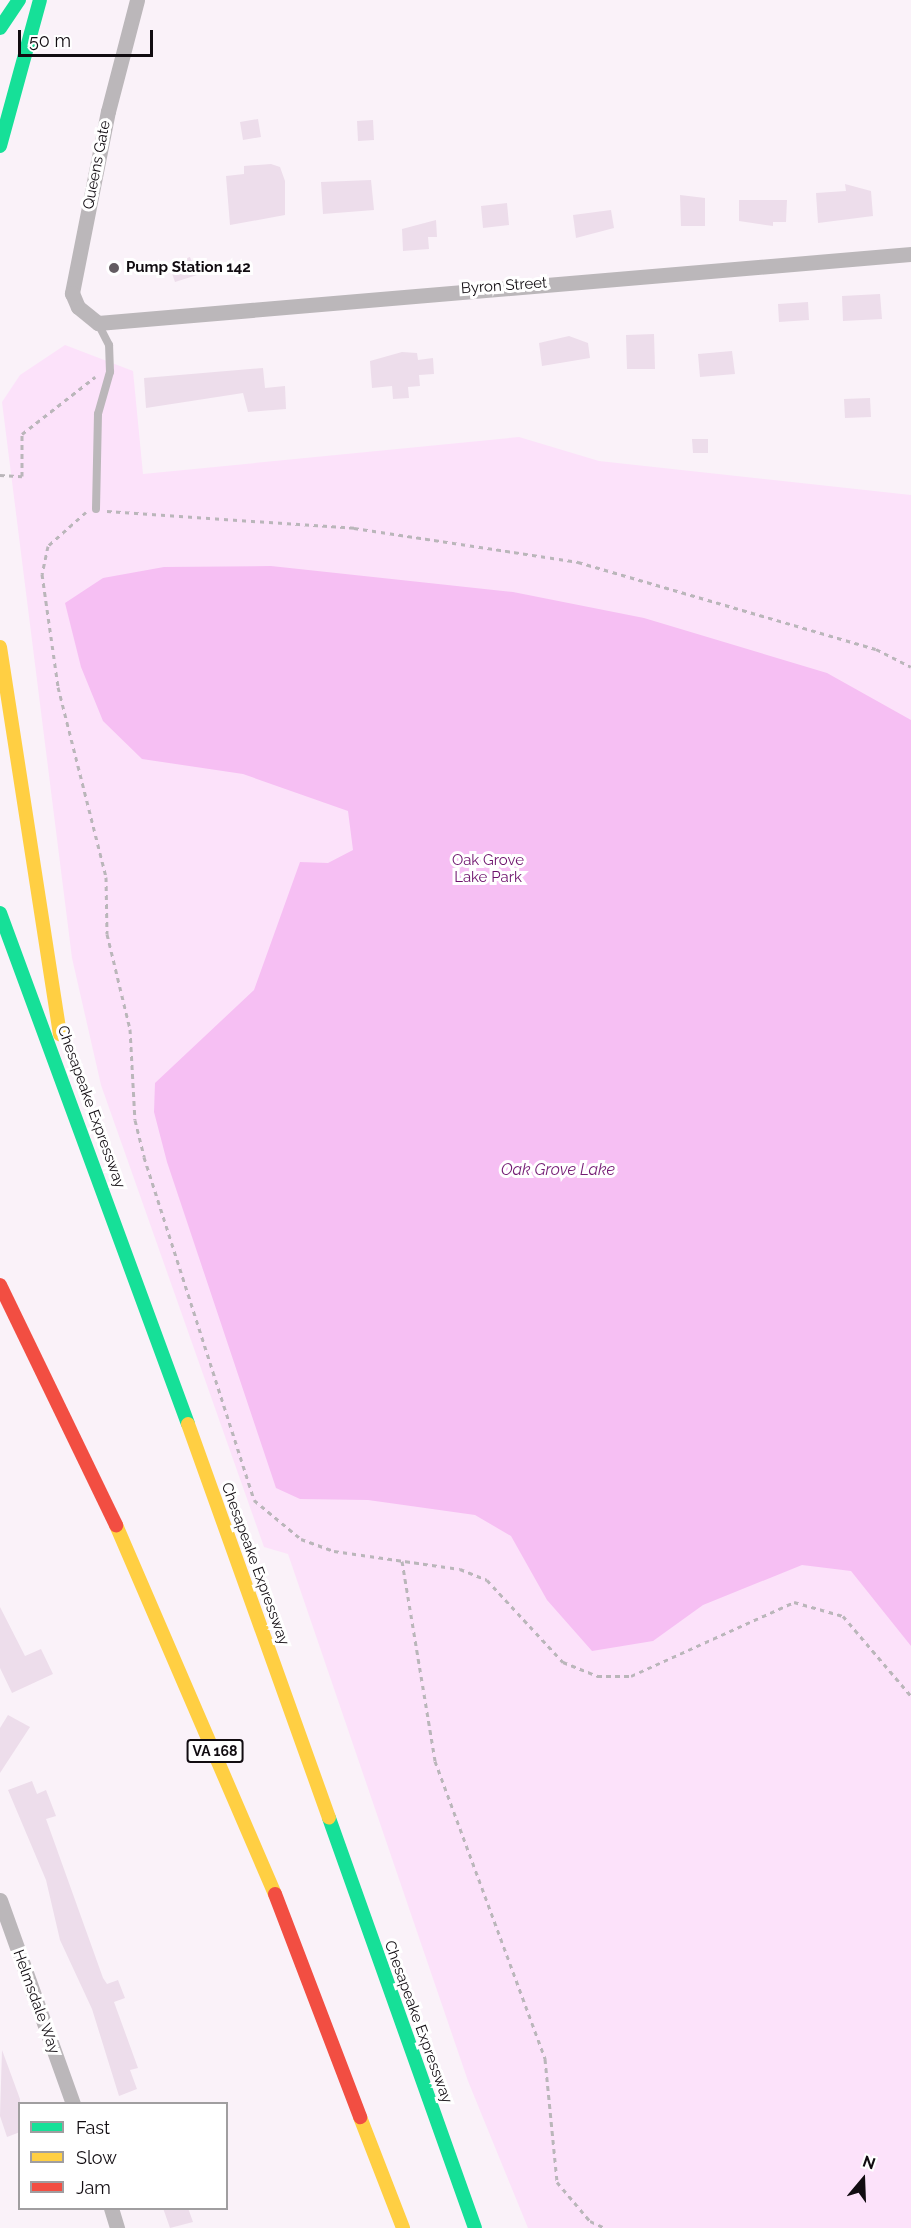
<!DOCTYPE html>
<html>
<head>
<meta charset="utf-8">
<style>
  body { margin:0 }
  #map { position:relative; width:911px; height:2228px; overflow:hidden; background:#faf2f9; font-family:Raleway,sans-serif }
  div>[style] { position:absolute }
  .green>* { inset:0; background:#fce2fa }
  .water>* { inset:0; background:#f6bff3 }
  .building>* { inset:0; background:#edddeb }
  .path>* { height:3px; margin-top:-1.5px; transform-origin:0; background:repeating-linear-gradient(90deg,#bab6ba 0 4.5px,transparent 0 9px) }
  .lane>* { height:8px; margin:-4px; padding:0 4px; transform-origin:4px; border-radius:4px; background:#bbb7ba }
  .street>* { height:15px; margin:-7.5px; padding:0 7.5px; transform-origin:7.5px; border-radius:7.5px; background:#bbb7ba }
  .fast>* { height:14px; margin:-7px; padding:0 7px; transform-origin:7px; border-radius:7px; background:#16e098 }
  .slow>* { height:14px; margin:-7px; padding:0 7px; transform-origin:7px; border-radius:7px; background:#ffcf43 }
  .jam>* { height:14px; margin:-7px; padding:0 7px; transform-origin:7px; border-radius:7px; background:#f24e42 }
  .dots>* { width:16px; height:16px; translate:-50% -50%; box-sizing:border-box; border:3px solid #fff; border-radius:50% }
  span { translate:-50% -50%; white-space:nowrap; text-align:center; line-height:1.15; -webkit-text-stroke:6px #fff; paint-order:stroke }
  .shield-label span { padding:2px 4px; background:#fff; border:2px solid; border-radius:4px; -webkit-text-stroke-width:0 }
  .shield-label { font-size:14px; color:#110c11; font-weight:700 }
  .street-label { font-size:15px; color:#110c11 }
  .poi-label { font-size:15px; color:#110c11; font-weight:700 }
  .left { translate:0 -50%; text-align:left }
  .park-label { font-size:15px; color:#6c116b }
  .water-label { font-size:16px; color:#741c74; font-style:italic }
  .legend { position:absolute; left:18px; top:2102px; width:210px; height:108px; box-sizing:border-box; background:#fff; border:2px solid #a09ea0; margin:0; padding:8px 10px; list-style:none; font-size:18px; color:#110c11 }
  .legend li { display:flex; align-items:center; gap:12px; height:30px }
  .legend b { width:30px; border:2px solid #a09ea0 }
  .north { position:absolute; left:833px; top:2150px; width:60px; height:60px; -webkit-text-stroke:4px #fff; paint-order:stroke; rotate:19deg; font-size:16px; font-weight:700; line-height:24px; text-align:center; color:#110c11 }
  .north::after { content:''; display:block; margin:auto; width:21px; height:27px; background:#110c11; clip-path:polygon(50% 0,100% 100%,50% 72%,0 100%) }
  .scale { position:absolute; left:18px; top:30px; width:135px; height:27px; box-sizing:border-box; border:3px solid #110c11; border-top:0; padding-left:8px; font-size:18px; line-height:21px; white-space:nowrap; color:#110c11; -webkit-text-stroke:4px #fff; paint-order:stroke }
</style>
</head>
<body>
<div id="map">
  <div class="green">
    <i style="clip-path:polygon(65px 345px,133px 371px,143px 474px,519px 437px,599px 461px,911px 495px,911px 2228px,528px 2228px,468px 2081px,288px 1554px,264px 1547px,101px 1085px,72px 958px,2px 402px,20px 375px)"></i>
  </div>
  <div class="water">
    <i style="clip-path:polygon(271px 566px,513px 592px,644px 618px,827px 673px,911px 720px,911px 1646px,851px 1571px,802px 1565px,703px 1605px,653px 1641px,592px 1651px,547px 1600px,511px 1536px,475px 1515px,368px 1500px,300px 1499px,276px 1488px,167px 1162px,154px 1112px,155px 1083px,254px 990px,300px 862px,328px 863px,353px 850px,348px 811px,243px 774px,142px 759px,103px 721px,81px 667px,65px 603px,103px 578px,164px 567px)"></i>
  </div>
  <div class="building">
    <i style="clip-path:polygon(258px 119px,261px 137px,243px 140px,240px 122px)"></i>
    <i style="clip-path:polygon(373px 120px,374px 140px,358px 141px,357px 121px)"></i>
    <i style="clip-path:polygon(271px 164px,280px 167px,285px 181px,285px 215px,230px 225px,226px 176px,244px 174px,244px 166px)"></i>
    <i style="clip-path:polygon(371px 180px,374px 210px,323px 214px,321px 182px)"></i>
    <i style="clip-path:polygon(845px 184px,871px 191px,873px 216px,818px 223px,816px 193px,846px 191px)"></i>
    <i style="clip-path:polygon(680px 195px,705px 198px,705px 226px,681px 226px)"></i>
    <i style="clip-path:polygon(739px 200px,787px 200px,786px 222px,773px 222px,773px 226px,739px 221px)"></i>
    <i style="clip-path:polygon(507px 203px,509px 225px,483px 228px,481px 206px)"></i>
    <i style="clip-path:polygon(611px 210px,614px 228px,576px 238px,573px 215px)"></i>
    <i style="clip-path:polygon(436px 220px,437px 237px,428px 237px,429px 249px,403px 251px,402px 229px)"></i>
    <i style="clip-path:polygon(190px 257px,197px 275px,175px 282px,169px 265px)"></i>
    <i style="clip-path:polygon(880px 294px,882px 319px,843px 321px,842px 296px)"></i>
    <i style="clip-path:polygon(808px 302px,809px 320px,779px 322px,778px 304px)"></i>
    <i style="clip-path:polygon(654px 334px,655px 369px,627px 369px,626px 335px)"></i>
    <i style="clip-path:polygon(569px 336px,588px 343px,590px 358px,542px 366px,539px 343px)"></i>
    <i style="clip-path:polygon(732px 351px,735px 374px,700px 377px,698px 354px)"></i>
    <i style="clip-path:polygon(402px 352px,417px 353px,418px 360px,433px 358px,434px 374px,419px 375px,420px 386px,408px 387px,409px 398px,393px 399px,392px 386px,372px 388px,370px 361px)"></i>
    <i style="clip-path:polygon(263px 368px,265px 388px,285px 386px,286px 409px,248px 412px,243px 393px,146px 408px,144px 378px)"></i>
    <i style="clip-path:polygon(870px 398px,871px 417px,845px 418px,844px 399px)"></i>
    <i style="clip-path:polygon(692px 439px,708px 439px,708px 453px,693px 453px)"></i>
    <i style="clip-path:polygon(0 1607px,25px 1656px,41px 1649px,53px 1674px,12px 1693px,0 1668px)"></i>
    <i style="clip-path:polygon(8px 1715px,30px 1727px,0 1773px,0 1728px)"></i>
    <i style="clip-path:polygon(32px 1781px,37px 1794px,46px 1790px,56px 1816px,46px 1819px,103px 1978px,107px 1984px,118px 1980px,125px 1998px,114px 2002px,138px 2068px,130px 2070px,137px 2089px,119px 2096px,92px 2009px,60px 1940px,46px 1880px,8px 1790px)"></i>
    <i style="clip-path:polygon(2px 2050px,20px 2099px,20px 2132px,7px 2137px,0 2116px)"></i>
    <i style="clip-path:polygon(163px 2208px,188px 2208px,193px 2222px,170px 2228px)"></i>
  </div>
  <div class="path">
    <i style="left:0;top:475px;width:22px;rotate:3deg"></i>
    <i style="left:22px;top:476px;width:42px;rotate:-90deg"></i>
    <i style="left:22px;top:434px;width:93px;rotate:-38deg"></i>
    <i style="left:107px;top:511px;width:248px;rotate:3.9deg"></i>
    <i style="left:354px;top:528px;width:227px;rotate:8.6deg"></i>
    <i style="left:578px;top:562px;width:310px;rotate:16.3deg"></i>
    <i style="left:876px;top:649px;width:39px;rotate:27deg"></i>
    <i style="left:86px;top:512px;width:51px;rotate:138.2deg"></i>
    <i style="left:48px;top:546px;width:29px;rotate:102deg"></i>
    <i style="left:42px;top:574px;width:114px;rotate:81.9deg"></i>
    <i style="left:58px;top:687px;width:196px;rotate:75.8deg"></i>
    <i style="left:106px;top:877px;width:57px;rotate:89deg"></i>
    <i style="left:107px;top:934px;width:98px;rotate:76.4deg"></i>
    <i style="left:130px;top:1029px;width:91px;rotate:86.9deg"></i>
    <i style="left:135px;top:1120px;width:38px;rotate:76deg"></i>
    <i style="left:144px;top:1157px;width:360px;rotate:72.2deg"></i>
    <i style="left:254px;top:1500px;width:61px;rotate:39.7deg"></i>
    <i style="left:301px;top:1539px;width:35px;rotate:20deg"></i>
    <i style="left:334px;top:1551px;width:127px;rotate:8.1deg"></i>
    <i style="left:460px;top:1569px;width:29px;rotate:22deg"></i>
    <i style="left:487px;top:1580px;width:112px;rotate:47.2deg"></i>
    <i style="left:563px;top:1662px;width:37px;rotate:22deg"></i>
    <i style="left:597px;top:1676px;width:34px"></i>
    <i style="left:631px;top:1676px;width:179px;rotate:-24.4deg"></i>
    <i style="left:794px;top:1602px;width:51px;rotate:15.9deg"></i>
    <i style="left:843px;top:1616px;width:105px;rotate:49.6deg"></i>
    <i style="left:402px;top:1561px;width:203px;rotate:80.6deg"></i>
    <i style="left:435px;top:1761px;width:318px;rotate:69.7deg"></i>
    <i style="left:545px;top:2059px;width:124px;rotate:84.4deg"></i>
    <i style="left:557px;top:2182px;width:51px;rotate:49.8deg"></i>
    <i style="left:590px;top:2221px;width:17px;rotate:25deg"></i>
  </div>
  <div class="lane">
    <i style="left:96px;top:509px;width:95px;rotate:-88.8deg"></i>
    <i style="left:98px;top:414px;width:44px;rotate:-74.1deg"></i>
    <i style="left:110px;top:372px;width:27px;rotate:-92deg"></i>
    <i style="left:109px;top:345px;width:25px;rotate:-117deg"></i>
  </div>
  <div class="street">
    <i style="left:137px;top:0;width:115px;rotate:104.6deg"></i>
    <i style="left:108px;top:111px;width:186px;rotate:101.2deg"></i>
    <i style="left:72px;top:293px;width:15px;rotate:67deg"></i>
    <i style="left:78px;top:307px;width:26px;rotate:39deg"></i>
    <i style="left:98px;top:323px;width:816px;rotate:-4.85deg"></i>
    <i style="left:0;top:1900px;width:217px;rotate:70.3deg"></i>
    <i style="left:111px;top:2208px;width:21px;rotate:73deg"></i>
  </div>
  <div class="fast">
    <i style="left:0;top:28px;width:34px;rotate:-56deg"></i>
    <i style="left:0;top:146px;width:151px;rotate:-74.7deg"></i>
    <i style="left:0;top:913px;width:544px;rotate:69.8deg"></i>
    <i style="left:329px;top:1818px;width:435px;rotate:70.4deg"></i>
  </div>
  <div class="slow">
    <i style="left:0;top:647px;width:392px;rotate:81.2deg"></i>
    <i style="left:188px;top:1424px;width:418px;rotate:70.3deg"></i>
    <i style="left:116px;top:1525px;width:402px;rotate:66.7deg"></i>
    <i style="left:360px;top:2117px;width:119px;rotate:68.8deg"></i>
  </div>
  <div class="jam">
    <i style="left:0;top:1285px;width:267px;rotate:64.2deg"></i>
    <i style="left:275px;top:1894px;width:239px;rotate:69.1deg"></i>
  </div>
  <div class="dots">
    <i style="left:114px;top:268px;background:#635c62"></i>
  </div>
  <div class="shield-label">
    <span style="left:215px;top:1751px">VA 168</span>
  </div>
  <div class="street-label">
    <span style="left:97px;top:165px;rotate:-79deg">Queens Gate</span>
    <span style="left:504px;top:286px;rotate:-4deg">Byron Street</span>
    <span style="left:91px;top:1107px;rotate:70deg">Chesapeake Expressway</span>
    <span style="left:255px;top:1564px;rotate:70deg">Chesapeake Expressway</span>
    <span style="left:36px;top:2002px;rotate:70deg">Helmsdale Way</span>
    <span style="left:418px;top:2022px;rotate:70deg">Chesapeake Expressway</span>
  </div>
  <div class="poi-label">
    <span class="left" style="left:126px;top:268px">Pump Station 142</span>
  </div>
  <div class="park-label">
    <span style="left:488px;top:869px">Oak Grove<br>Lake Park</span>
  </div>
  <div class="water-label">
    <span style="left:558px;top:1170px">Oak Grove Lake</span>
  </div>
  <ul class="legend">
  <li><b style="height:8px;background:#16e098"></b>Fast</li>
  <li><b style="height:8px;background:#ffcf43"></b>Slow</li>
  <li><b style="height:8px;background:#f24e42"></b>Jam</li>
  </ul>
  <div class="north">N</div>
  <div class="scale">50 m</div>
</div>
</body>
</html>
